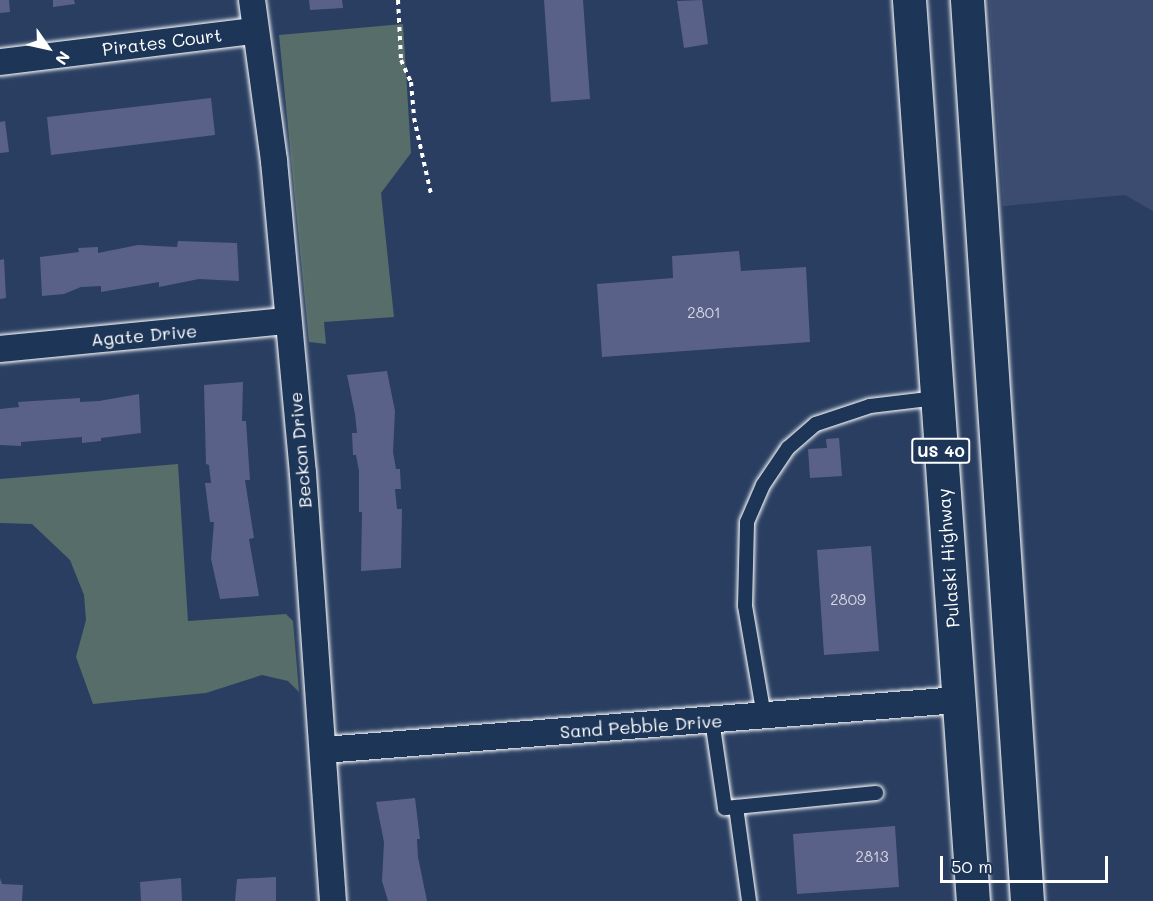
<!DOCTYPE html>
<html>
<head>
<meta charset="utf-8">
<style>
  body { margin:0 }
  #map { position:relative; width:1153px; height:901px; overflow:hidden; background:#293e61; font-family:Mali,sans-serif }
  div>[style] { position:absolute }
  .built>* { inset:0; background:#3c4c70 }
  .green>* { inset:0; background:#566d69 }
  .building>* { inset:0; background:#5a6188 }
  .path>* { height:4px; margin-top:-2px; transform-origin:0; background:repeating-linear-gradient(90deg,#fff 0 4.5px,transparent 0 9px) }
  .roads { filter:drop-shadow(0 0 2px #fff) drop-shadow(0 0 2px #fff) }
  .service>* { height:14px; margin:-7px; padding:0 7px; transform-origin:7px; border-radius:7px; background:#1d3557 }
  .minor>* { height:26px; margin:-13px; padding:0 13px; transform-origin:13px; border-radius:13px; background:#1d3557 }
  .trunk>* { height:33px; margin:-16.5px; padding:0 16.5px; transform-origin:16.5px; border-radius:16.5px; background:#1d3557 }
  span { translate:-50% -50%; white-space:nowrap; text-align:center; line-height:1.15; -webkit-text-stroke:4.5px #1d3557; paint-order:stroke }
  .number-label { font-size:15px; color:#d6d8e1 }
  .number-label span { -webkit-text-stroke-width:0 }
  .shield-label span { padding:2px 4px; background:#1d3557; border:2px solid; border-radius:4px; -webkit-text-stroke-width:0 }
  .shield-label { font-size:16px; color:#fff; font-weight:700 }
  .street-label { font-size:18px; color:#fff }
  .north { position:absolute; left:18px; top:18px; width:60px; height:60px; -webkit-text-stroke:4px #1d3557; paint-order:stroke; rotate:124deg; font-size:16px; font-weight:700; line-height:24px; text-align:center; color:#fff }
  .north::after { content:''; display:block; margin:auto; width:21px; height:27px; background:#fff; clip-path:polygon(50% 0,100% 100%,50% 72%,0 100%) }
  .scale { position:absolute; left:940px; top:856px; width:168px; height:27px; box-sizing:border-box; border:3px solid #fff; border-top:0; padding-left:8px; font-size:18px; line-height:21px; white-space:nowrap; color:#fff; -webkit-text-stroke:4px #1d3557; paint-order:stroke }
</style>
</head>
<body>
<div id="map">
  <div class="built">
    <i style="clip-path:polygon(989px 0,1153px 0,1153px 211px,1125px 195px,1003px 206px)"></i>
  </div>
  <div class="green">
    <i style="clip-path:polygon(403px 24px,411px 153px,381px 193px,394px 317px,324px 322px,326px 344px,309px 342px,279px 35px)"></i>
    <i style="clip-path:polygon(178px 464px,188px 621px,286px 614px,293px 621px,299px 692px,288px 681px,262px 675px,206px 693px,93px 704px,76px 657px,86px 620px,84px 595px,70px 560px,32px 524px,0 523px,0 479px)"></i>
  </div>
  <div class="building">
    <i style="clip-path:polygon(0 0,9px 0,10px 12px,0 13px)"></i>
    <i style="clip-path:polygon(53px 0,74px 0,75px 4px,53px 7px)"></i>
    <i style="clip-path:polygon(309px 0,342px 0,343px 8px,310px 10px)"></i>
    <i style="clip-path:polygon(544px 0,583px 0,590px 99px,551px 102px)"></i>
    <i style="clip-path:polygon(702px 0,708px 44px,684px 48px,677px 1px)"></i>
    <i style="clip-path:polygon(211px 98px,215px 135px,51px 155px,47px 117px)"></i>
    <i style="clip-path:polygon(5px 121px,9px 152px,0 153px,0 122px)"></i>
    <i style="clip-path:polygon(178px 241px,237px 243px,239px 281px,199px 279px,159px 287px,159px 282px,101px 292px,101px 286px,81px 287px,64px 294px,42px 296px,40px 257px,79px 252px,78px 248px,98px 247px,98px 253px,138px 245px,177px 247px)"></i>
    <i style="clip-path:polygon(739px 251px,741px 271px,806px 267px,810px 342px,602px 357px,597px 284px,673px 278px,672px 256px)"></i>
    <i style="clip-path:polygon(4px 259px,6px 298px,0 299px,0 260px)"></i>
    <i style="clip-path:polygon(387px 371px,395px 411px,393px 452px,396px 469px,400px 469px,401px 489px,395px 489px,397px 509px,402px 509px,401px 568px,361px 571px,362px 512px,359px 512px,359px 471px,356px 455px,353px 455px,352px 433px,357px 433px,355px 414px,347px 375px)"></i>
    <i style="clip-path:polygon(243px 382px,242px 421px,246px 421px,250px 480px,245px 480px,254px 538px,249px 539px,259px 596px,220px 599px,211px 559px,214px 522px,210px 522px,205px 483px,211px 483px,209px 465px,206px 464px,204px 385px)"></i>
    <i style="clip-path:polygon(139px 394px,141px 433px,101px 438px,101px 441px,82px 443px,82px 437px,21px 442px,21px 446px,0 445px,0 409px,19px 407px,18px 402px,80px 398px,80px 402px,99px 401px)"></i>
    <i style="clip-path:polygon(839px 438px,842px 476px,810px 478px,808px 449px,827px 448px,826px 439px)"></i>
    <i style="clip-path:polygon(871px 546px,879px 651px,824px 655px,817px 550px)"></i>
    <i style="clip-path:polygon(415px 798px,420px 839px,417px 839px,418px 857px,427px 901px,388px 901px,382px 881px,384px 842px,376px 802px)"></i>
    <i style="clip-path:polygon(895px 826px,899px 887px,797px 894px,793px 834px)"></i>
    <i style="clip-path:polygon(276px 877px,276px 901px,235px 901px,237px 879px)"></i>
    <i style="clip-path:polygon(0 878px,2px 884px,23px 885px,22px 901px,0 901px)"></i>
    <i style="clip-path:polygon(181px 878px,182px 901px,141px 901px,140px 882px)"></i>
  </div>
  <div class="path">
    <i style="left:398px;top:0;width:60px;rotate:87.1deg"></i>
    <i style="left:401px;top:60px;width:24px;rotate:66deg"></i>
    <i style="left:411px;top:82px;width:36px;rotate:85deg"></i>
    <i style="left:414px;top:118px;width:78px;rotate:77.4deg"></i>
  </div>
  <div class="roads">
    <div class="service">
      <i style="left:764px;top:716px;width:112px;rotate:-99.8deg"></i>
      <i style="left:745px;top:606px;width:84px;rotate:-88.6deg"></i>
      <i style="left:747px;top:522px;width:40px;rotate:-66.6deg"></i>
      <i style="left:763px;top:485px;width:45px;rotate:-56deg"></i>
      <i style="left:788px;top:448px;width:37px;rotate:-41deg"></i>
      <i style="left:816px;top:424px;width:57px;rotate:-18.4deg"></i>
      <i style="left:870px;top:406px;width:67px;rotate:-6.8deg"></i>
      <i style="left:712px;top:720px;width:89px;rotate:81.6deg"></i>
      <i style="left:725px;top:808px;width:152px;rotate:-5.7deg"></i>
      <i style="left:736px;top:807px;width:95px;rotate:82.1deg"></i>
    </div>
    <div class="minor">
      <i style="left:252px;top:0;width:162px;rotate:82.2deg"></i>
      <i style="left:274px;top:161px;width:313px;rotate:84.7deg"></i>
      <i style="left:303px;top:473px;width:429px;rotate:86deg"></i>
      <i style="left:0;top:62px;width:255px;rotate:-7deg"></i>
      <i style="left:0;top:349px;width:289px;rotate:-5.6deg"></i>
      <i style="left:324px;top:750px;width:636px;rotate:-4.51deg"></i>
    </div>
    <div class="trunk">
      <i style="left:909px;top:0;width:903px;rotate:85.94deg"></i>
      <i style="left:967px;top:0;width:903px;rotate:86.19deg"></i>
    </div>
  </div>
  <div class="number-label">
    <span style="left:704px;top:313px">2801</span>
    <span style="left:848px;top:600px">2809</span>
    <span style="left:872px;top:857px">2813</span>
  </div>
  <div class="shield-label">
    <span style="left:941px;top:451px">US 40</span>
  </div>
  <div class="street-label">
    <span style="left:162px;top:42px;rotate:-7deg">Pirates Court</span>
    <span style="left:144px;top:335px;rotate:-5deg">Agate Drive</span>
    <span style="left:300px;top:450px;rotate:-95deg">Beckon Drive</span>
    <span style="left:948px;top:558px;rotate:-94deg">Pulaski Highway</span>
    <span style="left:641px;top:726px;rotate:-4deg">Sand Pebble Drive</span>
  </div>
  <div class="north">N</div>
  <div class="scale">50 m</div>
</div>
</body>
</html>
